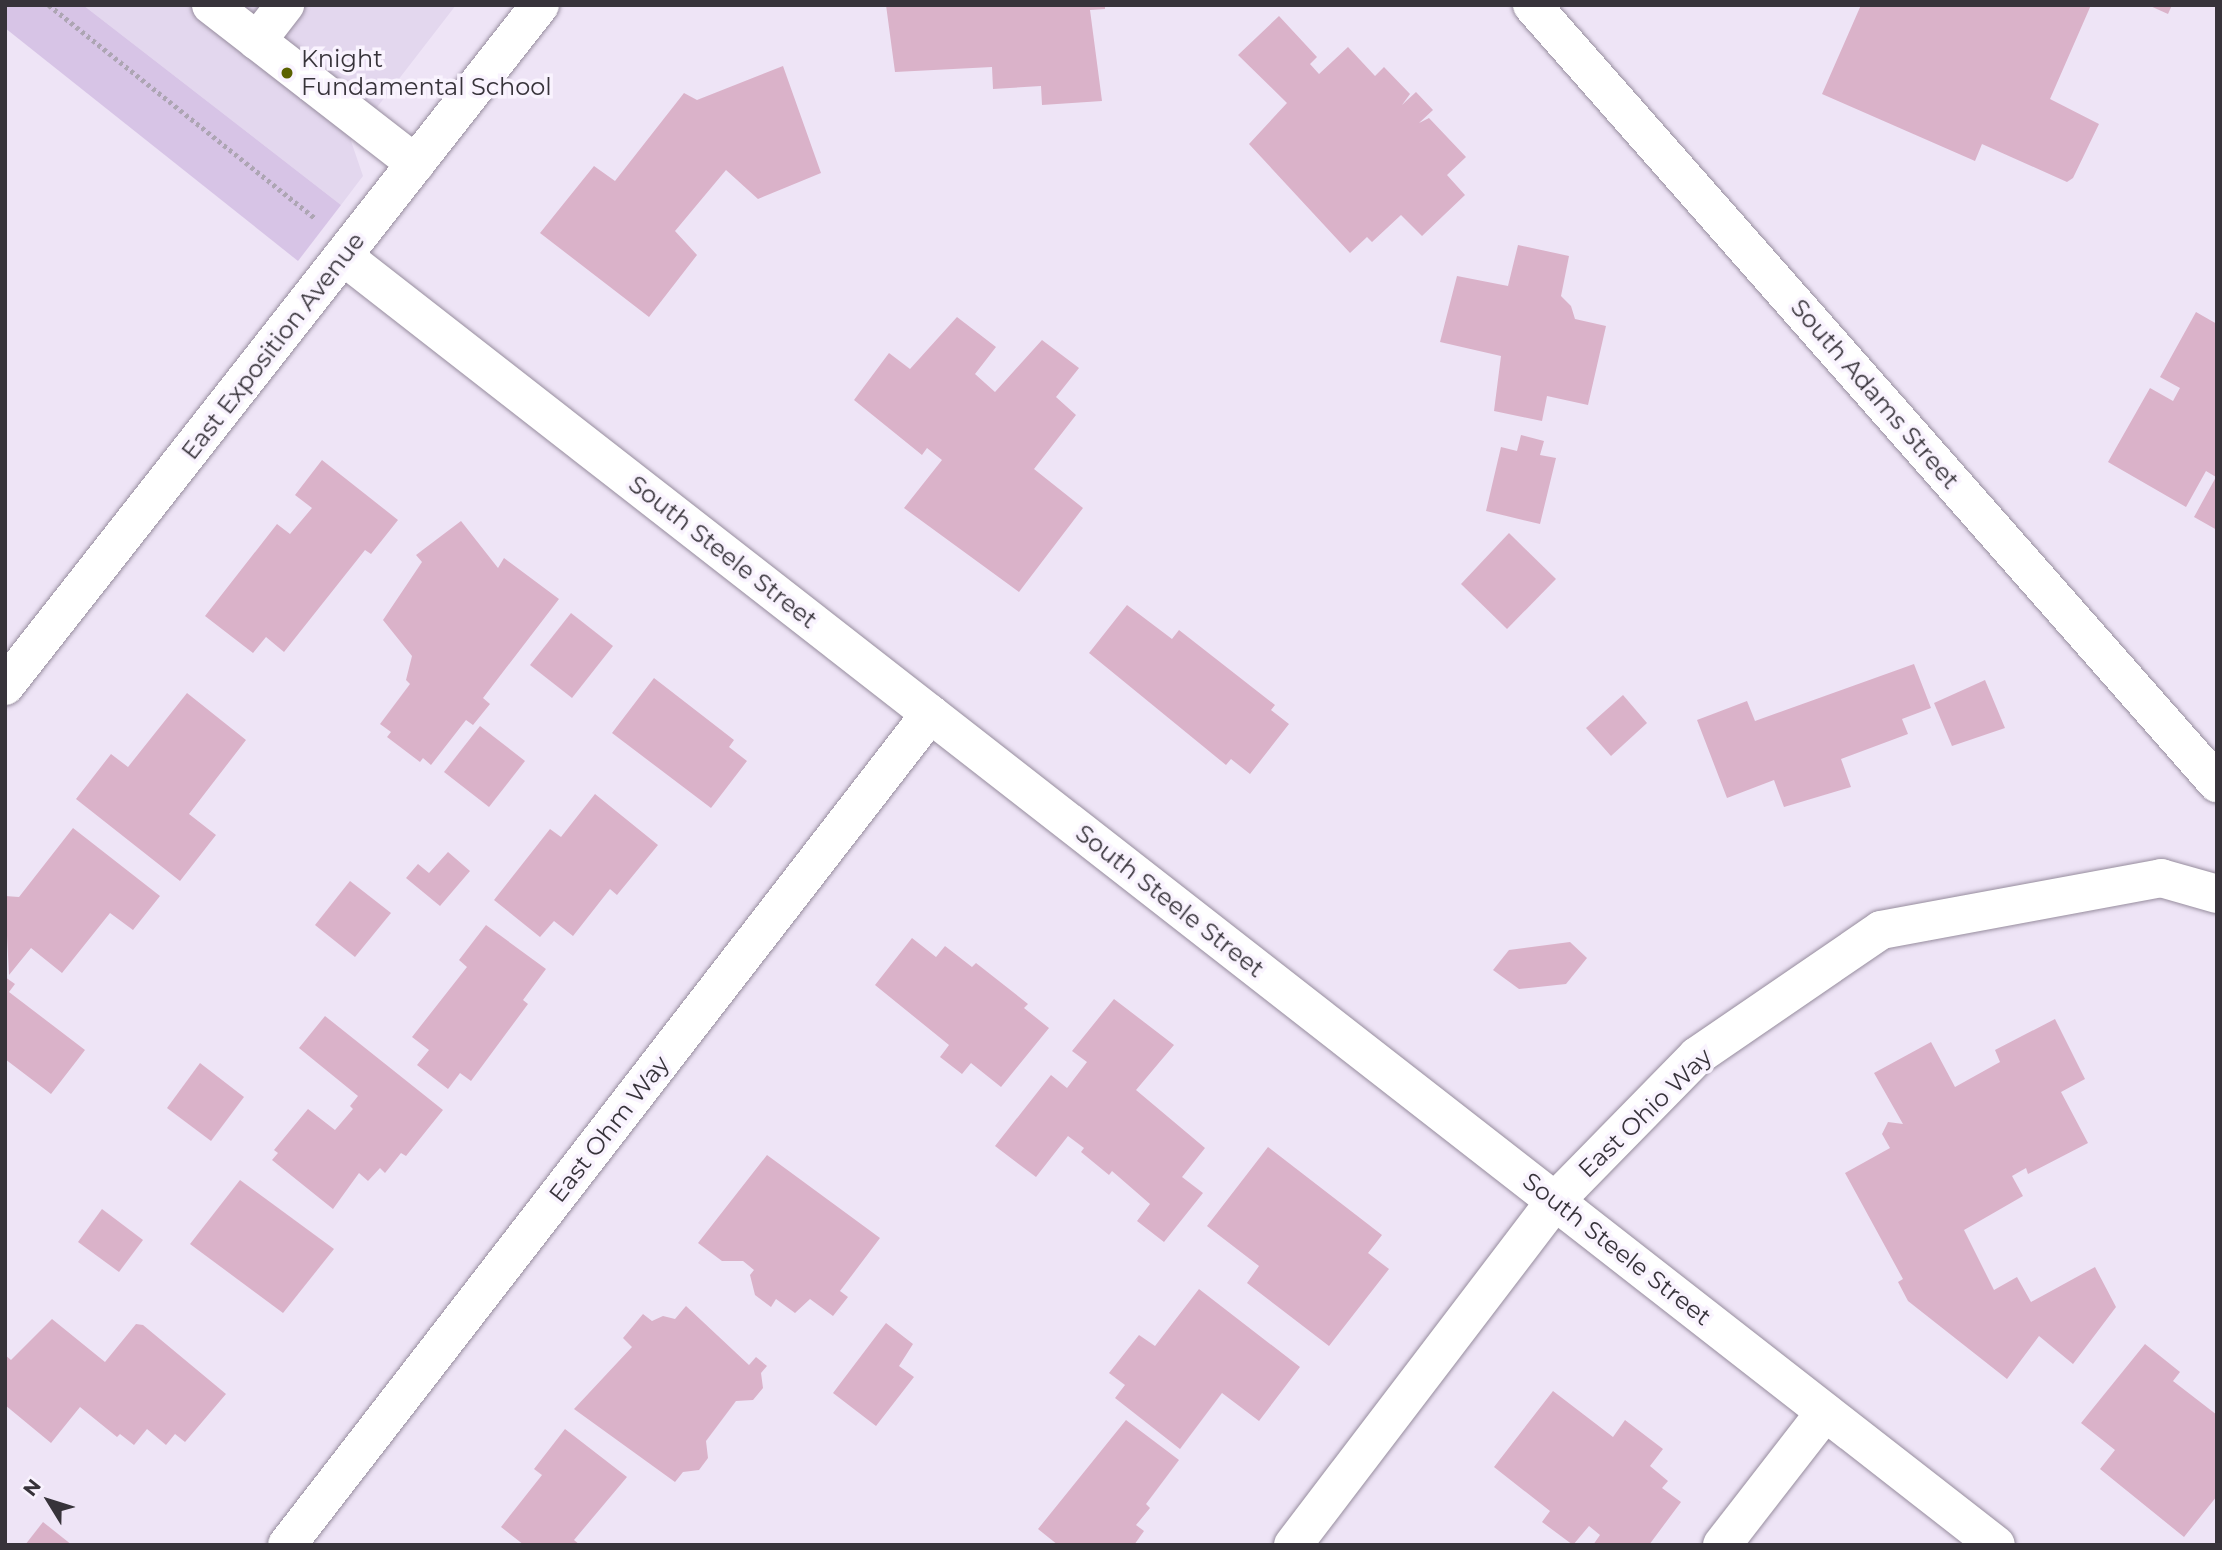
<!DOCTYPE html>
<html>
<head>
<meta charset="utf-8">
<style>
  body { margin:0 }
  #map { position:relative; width:2222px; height:1550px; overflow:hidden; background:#eee4f6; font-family:Montserrat,sans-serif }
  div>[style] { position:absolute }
  .built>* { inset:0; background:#e3d7ee }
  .green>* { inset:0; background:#d7c4e6 }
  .building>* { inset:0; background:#dab2c9 }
  .path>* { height:4.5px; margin-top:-2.25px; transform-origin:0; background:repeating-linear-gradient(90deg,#ada5b3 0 3.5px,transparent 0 7px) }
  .roads { filter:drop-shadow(0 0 2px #978d9e) drop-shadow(0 0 2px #978d9e) }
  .minor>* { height:38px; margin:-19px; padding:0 19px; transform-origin:19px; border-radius:19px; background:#fff }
  .dots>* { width:19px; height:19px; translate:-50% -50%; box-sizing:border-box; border:4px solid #f9f3fe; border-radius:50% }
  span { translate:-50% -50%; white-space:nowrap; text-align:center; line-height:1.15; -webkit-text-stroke:7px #f9f3fe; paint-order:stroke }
  .poi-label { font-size:24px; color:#37333a }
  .left { translate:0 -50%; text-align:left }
  .street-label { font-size:24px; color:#37333a }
  .frame { position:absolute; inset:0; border:7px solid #37333a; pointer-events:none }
  .north { position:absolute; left:14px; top:1466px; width:70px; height:70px; -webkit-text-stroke:5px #f9f3fe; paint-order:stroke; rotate:308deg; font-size:19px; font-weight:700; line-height:28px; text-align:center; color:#37333a }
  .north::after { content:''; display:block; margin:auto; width:24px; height:32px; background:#37333a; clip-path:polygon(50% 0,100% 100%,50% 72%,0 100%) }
</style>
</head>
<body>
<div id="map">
  <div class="built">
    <i style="clip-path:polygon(83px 5px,456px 5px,351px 141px,363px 176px,341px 205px)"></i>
  </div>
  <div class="green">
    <i style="clip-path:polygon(5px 5px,83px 5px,341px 205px,298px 261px,5px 28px)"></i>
  </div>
  <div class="building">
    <i style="clip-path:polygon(886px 5px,1105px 5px,1105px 9px,1090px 10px,1102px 101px,1042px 105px,1041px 86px,993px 89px,992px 67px,895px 72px)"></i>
    <i style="clip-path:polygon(1861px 5px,2091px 5px,2050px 99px,2099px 124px,2073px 178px,2067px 182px,1982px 144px,1975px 161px,1822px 94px)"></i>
    <i style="clip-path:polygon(2148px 5px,2172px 5px,2168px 14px)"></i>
    <i style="clip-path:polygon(1279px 16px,1317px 57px,1310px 64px,1319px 74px,1348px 47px,1375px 76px,1384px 67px,1410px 94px,1402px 105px,1416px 92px,1433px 110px,1419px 123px,1429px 118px,1466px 157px,1447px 175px,1465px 195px,1422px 236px,1401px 215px,1372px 242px,1367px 237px,1350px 253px,1249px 144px,1287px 103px,1238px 55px)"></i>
    <i style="clip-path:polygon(783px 66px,821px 173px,758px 199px,726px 170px,675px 231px,697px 255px,649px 317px,540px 233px,594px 166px,615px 181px,684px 93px,697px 100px)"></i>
    <i style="clip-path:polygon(1518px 245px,1569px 256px,1561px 296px,1571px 306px,1575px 319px,1606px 326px,1588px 405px,1547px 396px,1542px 421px,1494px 411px,1501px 356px,1440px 342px,1457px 276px,1508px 286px)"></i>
    <i style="clip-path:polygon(2196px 312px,2217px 324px,2217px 530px,2194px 517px,2216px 477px,2206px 471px,2186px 507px,2108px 462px,2150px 388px,2173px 401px,2180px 388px,2160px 377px)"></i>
    <i style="clip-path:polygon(957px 317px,996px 347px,975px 374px,995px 392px,1042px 340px,1079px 368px,1056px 397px,1076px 415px,1034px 469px,1083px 508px,1019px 592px,904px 508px,942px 460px,927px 448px,922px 455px,854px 400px,889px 353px,910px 369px)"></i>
    <i style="clip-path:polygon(1521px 435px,1544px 441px,1540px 455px,1556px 458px,1540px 524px,1486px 511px,1501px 447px,1517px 451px)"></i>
    <i style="clip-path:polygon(322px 460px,398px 520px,371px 554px,365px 550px,284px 652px,266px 637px,253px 653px,205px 616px,277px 524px,290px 534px,312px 508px,295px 495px)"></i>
    <i style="clip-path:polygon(461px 521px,498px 568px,504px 558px,559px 599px,483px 698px,490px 704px,473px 725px,466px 720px,431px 765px,423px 758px,420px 762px,387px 737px,391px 732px,380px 724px,410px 684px,406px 680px,412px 656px,383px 620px,422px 562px,416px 555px)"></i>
    <i style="clip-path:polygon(1509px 533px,1556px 579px,1507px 629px,1461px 584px)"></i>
    <i style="clip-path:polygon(1127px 605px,1172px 639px,1179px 630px,1275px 705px,1271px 710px,1289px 724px,1250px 774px,1231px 759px,1226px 765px,1089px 653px)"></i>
    <i style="clip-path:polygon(571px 613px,613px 646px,572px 698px,530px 665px)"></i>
    <i style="clip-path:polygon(1914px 664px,1931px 708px,1902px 719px,1908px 734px,1841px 759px,1851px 787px,1784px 807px,1774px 780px,1727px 798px,1697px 720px,1747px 701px,1755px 721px)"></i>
    <i style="clip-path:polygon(654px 678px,734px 740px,729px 747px,747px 761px,711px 808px,612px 733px)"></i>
    <i style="clip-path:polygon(1985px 680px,2005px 728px,1952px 746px,1934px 703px)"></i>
    <i style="clip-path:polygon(187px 693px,246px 740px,189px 814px,216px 835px,180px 881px,76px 799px,111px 754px,128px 767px)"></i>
    <i style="clip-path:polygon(1623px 695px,1647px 723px,1611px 756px,1586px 728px)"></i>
    <i style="clip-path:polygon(480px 726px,525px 761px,489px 807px,444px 772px)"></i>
    <i style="clip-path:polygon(595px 794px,658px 845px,617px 895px,610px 889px,573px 936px,554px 921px,540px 937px,494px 900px,550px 829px,561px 837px)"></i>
    <i style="clip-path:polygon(73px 828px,160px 896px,133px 930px,110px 913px,62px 973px,31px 948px,9px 975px,5px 896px,19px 897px)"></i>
    <i style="clip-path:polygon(448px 852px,470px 871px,440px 906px,406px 878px,418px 864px,429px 873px)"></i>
    <i style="clip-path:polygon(350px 881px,391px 913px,355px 957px,315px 925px)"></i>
    <i style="clip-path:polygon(486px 925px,546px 969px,523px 1000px,528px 1004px,471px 1081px,460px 1073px,448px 1089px,417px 1065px,429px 1050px,412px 1037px,467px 967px,459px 960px)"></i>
    <i style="clip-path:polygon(912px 938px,936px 957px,945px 946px,972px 967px,976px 963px,1028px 1004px,1024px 1008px,1049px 1028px,1001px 1087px,971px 1063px,962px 1074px,940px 1057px,949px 1045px,875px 985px)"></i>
    <i style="clip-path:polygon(1570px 942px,1587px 958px,1566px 984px,1519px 989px,1493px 970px,1509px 950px)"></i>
    <i style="clip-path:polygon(5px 977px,15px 984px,9px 992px,85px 1050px,51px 1094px,5px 1059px)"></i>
    <i style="clip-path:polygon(1114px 999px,1174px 1045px,1136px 1090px,1205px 1148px,1182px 1177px,1203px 1193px,1164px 1242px,1137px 1221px,1150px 1204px,1112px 1171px,1109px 1175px,1081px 1152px,1084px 1148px,1068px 1136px,1036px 1177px,995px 1146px,1051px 1075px,1067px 1088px,1087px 1062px,1072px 1051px)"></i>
    <i style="clip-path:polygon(325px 1016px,443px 1110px,406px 1156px,401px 1153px,385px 1173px,380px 1168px,368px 1181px,359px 1173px,333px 1209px,272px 1160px,278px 1153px,274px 1150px,308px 1109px,335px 1130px,353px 1109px,350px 1106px,358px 1096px,299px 1048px)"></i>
    <i style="clip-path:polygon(2055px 1019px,2085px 1079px,2061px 1092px,2088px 1143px,2028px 1174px,2026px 1168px,2012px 1176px,2023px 1196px,1964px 1230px,1994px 1290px,2017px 1277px,2031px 1302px,2095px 1267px,2116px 1307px,2073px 1364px,2039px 1336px,2007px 1379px,1908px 1301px,1898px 1282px,1903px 1279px,1845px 1173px,1890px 1148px,1882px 1134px,1888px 1122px,1903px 1124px,1874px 1073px,1931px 1042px,1955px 1087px,2000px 1062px,1995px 1050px)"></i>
    <i style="clip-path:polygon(200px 1063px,244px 1097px,211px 1141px,167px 1108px)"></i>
    <i style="clip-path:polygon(1268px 1147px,1382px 1235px,1368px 1253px,1389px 1269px,1329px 1346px,1247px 1283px,1259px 1266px,1207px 1226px)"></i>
    <i style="clip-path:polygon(767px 1155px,880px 1238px,840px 1291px,848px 1297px,833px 1316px,810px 1299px,795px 1313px,776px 1299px,771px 1307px,755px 1295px,750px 1275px,754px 1270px,743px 1261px,722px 1261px,698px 1243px)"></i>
    <i style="clip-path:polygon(240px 1180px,334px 1249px,283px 1313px,190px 1244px)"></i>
    <i style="clip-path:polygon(102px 1209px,143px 1240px,119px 1272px,78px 1242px)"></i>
    <i style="clip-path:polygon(1199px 1289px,1300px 1367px,1259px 1421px,1222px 1393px,1180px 1449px,1115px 1398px,1125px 1385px,1109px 1373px,1139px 1335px,1155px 1346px)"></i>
    <i style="clip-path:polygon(686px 1306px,749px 1365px,756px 1357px,767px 1366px,761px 1373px,763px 1388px,753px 1400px,736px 1401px,706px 1441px,708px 1458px,699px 1470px,683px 1472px,675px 1482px,574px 1409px,632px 1347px,623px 1338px,643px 1314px,652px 1321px,663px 1316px,675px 1319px)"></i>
    <i style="clip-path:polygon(52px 1319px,105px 1362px,136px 1324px,143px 1325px,226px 1394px,185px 1442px,175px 1434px,166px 1445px,147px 1429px,134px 1445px,120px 1434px,117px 1437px,80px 1407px,51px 1443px,5px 1405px,5px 1355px,11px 1360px)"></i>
    <i style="clip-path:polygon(886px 1323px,913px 1344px,899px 1366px,914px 1377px,876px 1426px,833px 1393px)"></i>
    <i style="clip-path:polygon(2145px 1344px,2180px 1372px,2173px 1381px,2217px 1415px,2217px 1496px,2184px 1537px,2100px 1469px,2115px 1450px,2081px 1423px)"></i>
    <i style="clip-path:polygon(1553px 1391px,1613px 1437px,1625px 1420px,1663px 1449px,1650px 1466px,1668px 1481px,1662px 1488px,1681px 1502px,1649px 1545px,1593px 1545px,1600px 1535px,1589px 1526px,1573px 1545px,1542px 1522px,1550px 1511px,1494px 1467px)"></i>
    <i style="clip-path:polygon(1126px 1420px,1179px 1460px,1146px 1504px,1150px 1508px,1136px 1525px,1144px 1531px,1134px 1545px,1058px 1545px,1038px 1529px)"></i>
    <i style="clip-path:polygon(565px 1429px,627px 1477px,574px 1540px,580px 1545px,524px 1545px,501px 1527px,542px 1475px,534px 1469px)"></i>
    <i style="clip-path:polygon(43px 1522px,72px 1545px,25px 1545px)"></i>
  </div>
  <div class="path">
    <i style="left:49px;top:5px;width:342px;rotate:38.7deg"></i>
  </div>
  <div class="roads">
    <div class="minor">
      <i style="left:211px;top:5px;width:259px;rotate:37.8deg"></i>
      <i style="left:1532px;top:5px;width:1037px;rotate:48.64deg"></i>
      <i style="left:257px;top:41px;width:46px;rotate:-52.1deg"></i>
      <i style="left:343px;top:256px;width:2096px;rotate:37.95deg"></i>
      <i style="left:5px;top:686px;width:866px;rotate:-51.85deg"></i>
      <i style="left:287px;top:1545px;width:1051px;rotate:-52.27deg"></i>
      <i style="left:1293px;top:1545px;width:432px;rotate:-52.7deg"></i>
      <i style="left:1555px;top:1201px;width:203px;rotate:-45.6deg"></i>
      <i style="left:1697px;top:1056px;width:223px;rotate:-34.4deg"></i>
      <i style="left:1881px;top:930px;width:285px;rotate:-10.5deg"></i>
      <i style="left:2161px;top:878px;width:58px;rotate:15.9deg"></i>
      <i style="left:1722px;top:1545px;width:168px;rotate:-52.2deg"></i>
    </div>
  </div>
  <div class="dots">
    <i style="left:287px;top:73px;background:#5b6200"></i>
  </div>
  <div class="poi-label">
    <span class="left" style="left:301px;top:73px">Knight<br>Fundamental School</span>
  </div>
  <div class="street-label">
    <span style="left:273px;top:346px;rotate:-52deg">East Exposition Avenue</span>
    <span style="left:1875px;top:394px;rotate:49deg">South Adams Street</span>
    <span style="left:723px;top:552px;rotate:38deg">South Steele Street</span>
    <span style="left:1170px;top:901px;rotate:38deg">South Steele Street</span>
    <span style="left:1645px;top:1113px;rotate:-44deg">East Ohio Way</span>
    <span style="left:609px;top:1129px;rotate:-52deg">East Ohm Way</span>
    <span style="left:1617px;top:1249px;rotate:38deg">South Steele Street</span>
  </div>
  <div class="frame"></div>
  <div class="north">N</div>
</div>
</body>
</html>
